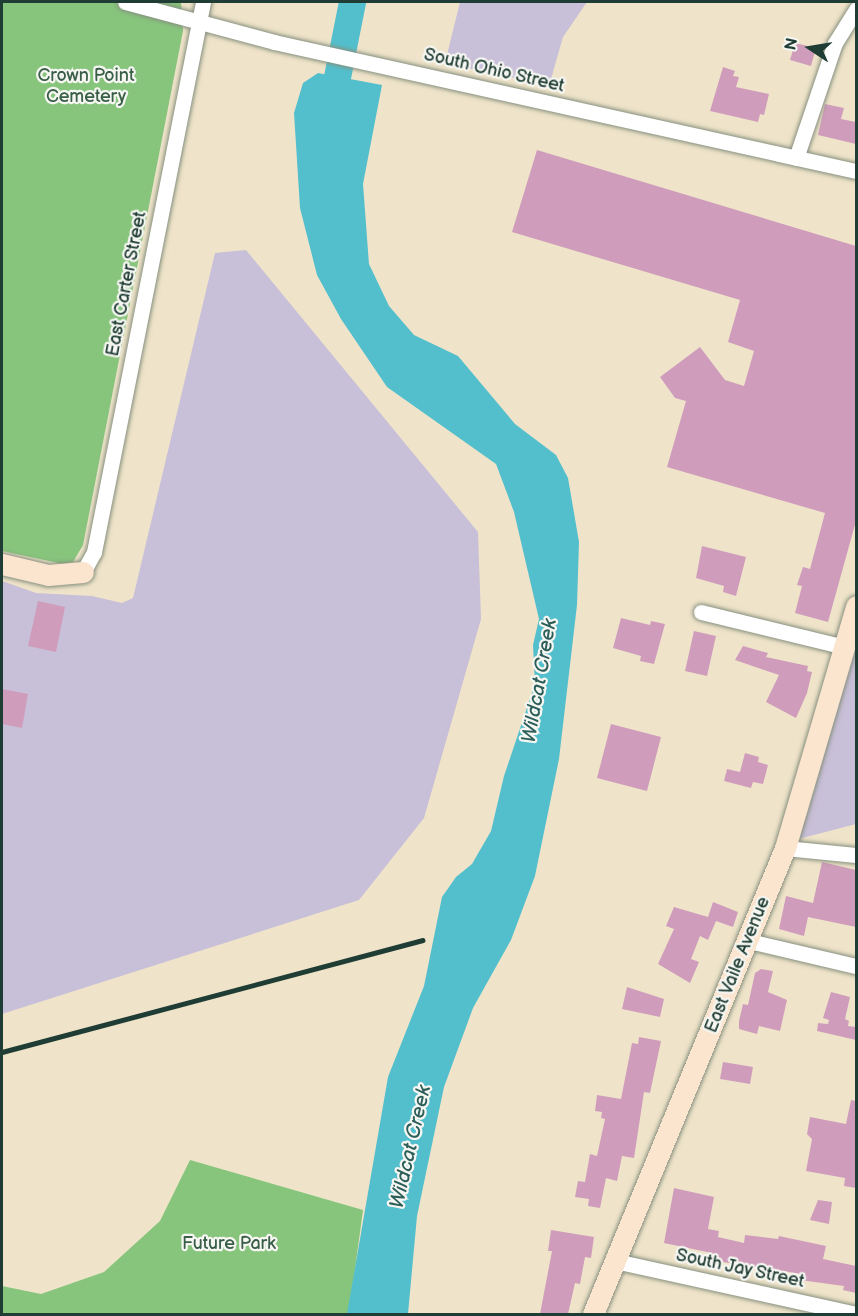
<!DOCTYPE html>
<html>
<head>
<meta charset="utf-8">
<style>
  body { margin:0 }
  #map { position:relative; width:858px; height:1316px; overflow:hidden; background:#efe4ca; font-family:"Balsamiq Sans",sans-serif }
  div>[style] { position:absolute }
  .industrial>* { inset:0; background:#c8bfd8 }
  .green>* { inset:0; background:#87c57d }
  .water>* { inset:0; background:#53bfcd }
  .river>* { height:27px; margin:-13.5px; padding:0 13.5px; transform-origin:13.5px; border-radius:13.5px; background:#53bfcd }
  .building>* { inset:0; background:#cf9dbb }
  .roads { filter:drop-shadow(0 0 2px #87907f) drop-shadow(0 0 2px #87907f) }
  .street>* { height:15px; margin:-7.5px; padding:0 7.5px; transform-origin:7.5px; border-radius:7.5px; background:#fff }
  .secondary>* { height:21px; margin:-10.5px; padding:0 10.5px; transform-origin:10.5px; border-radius:10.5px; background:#fbe5cf }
  .rail>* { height:4.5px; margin:-2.25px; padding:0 2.25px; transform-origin:2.25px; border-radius:2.25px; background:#1f3d34 }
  span { translate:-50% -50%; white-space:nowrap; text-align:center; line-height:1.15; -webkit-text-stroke:4.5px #f6f6f2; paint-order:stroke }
  .street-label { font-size:18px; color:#1f3d34 }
  .park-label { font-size:18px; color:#395f46 }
  .water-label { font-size:20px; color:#2c5e5a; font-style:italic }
  .frame { position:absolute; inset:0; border:3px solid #1f3d34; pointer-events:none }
  .north { position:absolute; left:780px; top:18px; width:60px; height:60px; -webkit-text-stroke:4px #f6f6f2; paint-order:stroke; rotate:282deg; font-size:16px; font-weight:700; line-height:24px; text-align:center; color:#1f3d34 }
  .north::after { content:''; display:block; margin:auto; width:21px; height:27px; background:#1f3d34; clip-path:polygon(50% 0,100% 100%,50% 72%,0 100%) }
</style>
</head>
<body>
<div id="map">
  <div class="industrial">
    <i style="clip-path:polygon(460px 2px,587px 2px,563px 37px,549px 86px,445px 63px)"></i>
    <i style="clip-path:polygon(246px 250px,478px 532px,481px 619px,424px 818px,359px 900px,2px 1014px,2px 581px,36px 593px,92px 596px,122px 603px,133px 598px,215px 253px)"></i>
    <i style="clip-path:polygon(856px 606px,856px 824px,787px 842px)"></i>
  </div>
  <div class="green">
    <i style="clip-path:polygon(2px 2px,181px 2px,183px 31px,83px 545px,73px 562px,63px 564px,2px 551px)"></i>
    <i style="clip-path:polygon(190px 1160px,363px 1210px,349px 1314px,2px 1314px,2px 1286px,41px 1294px,104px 1272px,160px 1221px)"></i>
  </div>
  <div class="water">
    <i style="clip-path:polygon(318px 73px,382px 85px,363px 184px,369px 264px,389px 306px,414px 335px,458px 356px,515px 424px,556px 455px,568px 478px,579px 542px,577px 605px,559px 759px,535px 876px,511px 940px,473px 1008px,444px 1087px,417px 1216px,408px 1314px,347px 1314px,388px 1077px,424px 986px,442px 897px,456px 877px,472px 864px,491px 831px,504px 776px,535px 684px,533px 645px,539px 619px,514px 512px,496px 464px,387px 387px,341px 319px,317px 275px,300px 208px,294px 113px,303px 83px)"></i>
  </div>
  <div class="river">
    <i style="left:330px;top:112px;width:112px;rotate:-78.7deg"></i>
  </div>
  <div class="building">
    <i style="clip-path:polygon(795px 43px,816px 48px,811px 66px,790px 60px)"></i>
    <i style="clip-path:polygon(723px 67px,735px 71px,733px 76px,739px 77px,736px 87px,769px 94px,764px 115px,760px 114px,758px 122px,710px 111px)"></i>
    <i style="clip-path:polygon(825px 104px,844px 108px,841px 119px,856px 122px,856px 144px,818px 135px)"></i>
    <i style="clip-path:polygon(537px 150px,856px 246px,856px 521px,828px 622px,795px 613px,802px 586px,797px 585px,803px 567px,810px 569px,825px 513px,667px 467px,686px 401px,675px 398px,660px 377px,700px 347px,725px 380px,744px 386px,754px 351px,728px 342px,740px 300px,512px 232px)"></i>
    <i style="clip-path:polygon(702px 546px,746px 557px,736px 596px,723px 592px,724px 586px,696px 578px)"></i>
    <i style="clip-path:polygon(38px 601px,65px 607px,56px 652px,28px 646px)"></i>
    <i style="clip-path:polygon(621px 618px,650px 625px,651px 621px,665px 624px,654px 664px,640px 661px,641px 656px,613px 648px)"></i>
    <i style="clip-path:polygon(694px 631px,716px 636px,707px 676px,685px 671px)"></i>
    <i style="clip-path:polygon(743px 646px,768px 653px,766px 657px,808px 666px,807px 671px,812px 672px,807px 693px,796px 718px,766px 702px,779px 675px,735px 660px)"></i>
    <i style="clip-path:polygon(2px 689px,28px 694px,22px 728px,2px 724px)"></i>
    <i style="clip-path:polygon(611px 724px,661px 737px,647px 791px,597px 778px)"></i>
    <i style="clip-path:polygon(745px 753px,759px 757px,758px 762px,768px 765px,763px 784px,753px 782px,751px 788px,724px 781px,727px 769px,740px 772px)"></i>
    <i style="clip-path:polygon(822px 862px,856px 870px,856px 927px,808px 917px,804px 936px,779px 929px,786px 896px,813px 903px)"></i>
    <i style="clip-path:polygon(713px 902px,738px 912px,733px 927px,716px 921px,708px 940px,700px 936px,691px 959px,699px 962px,690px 983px,658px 964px,674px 929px,666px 926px,674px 907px,708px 917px)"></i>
    <i style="clip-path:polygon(761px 969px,773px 971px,768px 992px,787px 1000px,780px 1031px,759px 1026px,757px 1034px,739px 1029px,739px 1021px,743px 1004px,748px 1005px,755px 973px)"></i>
    <i style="clip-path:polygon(627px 987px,664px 999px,660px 1017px,622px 1009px)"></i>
    <i style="clip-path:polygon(831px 992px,850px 997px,845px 1019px,849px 1021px,848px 1026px,856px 1027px,856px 1040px,817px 1031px,818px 1023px,828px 1024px,829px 1020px,823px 1018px)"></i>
    <i style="clip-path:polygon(639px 1037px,661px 1041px,650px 1093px,644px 1092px,634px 1158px,622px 1156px,617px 1181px,606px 1178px,600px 1208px,588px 1206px,589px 1199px,575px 1197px,578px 1181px,585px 1182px,590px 1154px,597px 1156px,605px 1119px,601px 1118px,602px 1112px,595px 1111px,597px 1095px,621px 1099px,632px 1043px,638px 1044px)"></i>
    <i style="clip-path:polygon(723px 1062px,753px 1067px,750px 1084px,720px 1079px)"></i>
    <i style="clip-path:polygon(851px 1100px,856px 1101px,856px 1188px,844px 1186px,845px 1178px,806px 1171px,812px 1139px,807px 1134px,810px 1117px,846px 1124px)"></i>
    <i style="clip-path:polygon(674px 1188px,714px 1197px,708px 1229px,719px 1231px,718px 1237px,744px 1243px,745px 1235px,778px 1239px,779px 1236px,826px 1246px,823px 1259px,856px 1266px,856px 1293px,843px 1290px,844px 1286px,800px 1280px,802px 1274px,710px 1260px,712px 1253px,664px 1243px)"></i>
    <i style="clip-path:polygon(818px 1200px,832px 1202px,829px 1224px,810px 1220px)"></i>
    <i style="clip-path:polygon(551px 1230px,594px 1237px,591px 1258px,585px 1257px,580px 1284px,575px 1283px,568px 1314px,540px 1314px,552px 1251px,548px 1251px)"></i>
  </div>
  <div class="roads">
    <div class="street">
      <i style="left:125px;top:2px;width:154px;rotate:15deg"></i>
      <i style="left:274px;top:42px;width:596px;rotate:12.5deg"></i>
      <i style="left:796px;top:158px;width:121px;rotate:-71.3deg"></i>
      <i style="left:835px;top:43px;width:40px;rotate:-58deg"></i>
      <i style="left:83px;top:572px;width:23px;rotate:-61deg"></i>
      <i style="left:94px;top:552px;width:561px;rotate:-78.79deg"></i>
      <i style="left:701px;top:612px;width:148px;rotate:13.7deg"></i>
      <i style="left:785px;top:848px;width:71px;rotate:5.6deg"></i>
      <i style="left:749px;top:941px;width:110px;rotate:13.2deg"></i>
      <i style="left:615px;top:1261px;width:247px;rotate:12.4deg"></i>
    </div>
    <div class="secondary">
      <i style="left:2px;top:564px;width:47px;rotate:13.4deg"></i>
      <i style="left:48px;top:575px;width:35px;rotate:-5deg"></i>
      <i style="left:593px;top:1314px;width:504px;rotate:-67.61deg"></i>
      <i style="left:785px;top:848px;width:252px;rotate:-73.6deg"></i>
    </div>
  </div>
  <div class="rail">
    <i style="left:2px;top:1052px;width:435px;rotate:-14.9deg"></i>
  </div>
  <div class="street-label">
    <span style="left:494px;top:71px;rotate:13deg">South Ohio Street</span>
    <span style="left:127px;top:284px;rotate:-79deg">East Carter Street</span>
    <span style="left:738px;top:965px;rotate:-68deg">East Vaile Avenue</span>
    <span style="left:740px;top:1269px;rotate:12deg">South Jay Street</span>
  </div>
  <div class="park-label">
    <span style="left:86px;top:87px">Crown Point<br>Cemetery</span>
    <span style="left:229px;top:1244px">Future Park</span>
  </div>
  <div class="water-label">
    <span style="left:540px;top:681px;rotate:-80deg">Wildcat Creek</span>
    <span style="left:411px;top:1147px;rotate:-77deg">Wildcat Creek</span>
  </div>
  <div class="frame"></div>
  <div class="north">N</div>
</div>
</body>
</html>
